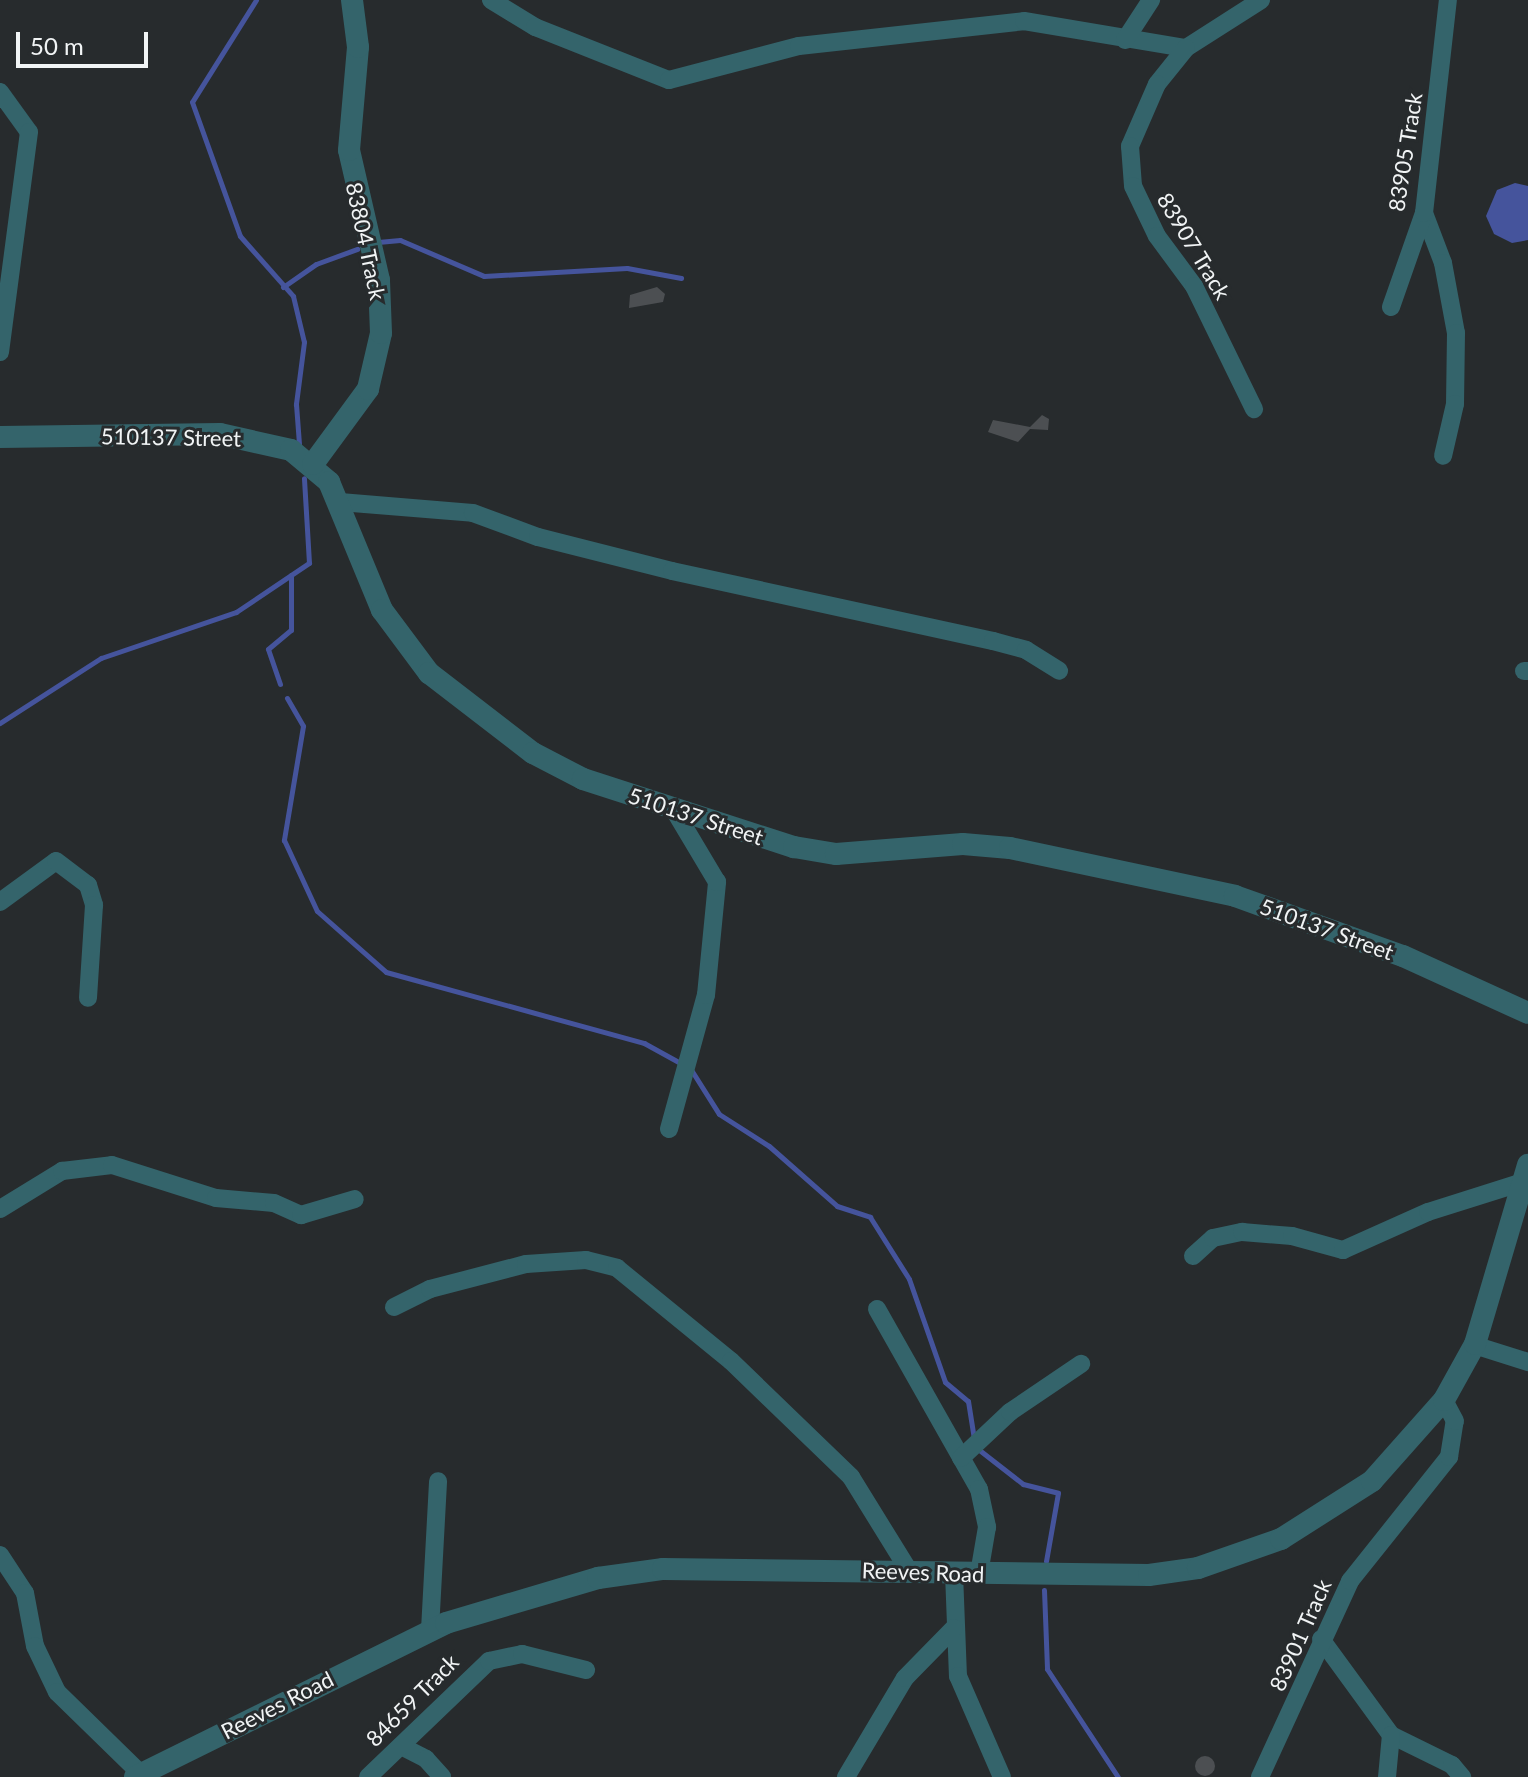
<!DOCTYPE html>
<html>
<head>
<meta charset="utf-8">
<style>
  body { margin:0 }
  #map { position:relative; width:1528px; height:1777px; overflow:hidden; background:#272b2d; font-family:Lato,sans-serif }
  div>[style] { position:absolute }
  .water>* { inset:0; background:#45549c }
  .stream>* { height:5px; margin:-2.5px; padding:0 2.5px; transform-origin:2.5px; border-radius:2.5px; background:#45549c }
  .building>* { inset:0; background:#4c4f52 }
  .round { border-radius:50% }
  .minor>* { height:18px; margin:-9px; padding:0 9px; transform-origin:9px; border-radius:9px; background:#34646b }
  .tertiary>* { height:22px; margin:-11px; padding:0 11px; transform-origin:11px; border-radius:11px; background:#34646b }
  span { translate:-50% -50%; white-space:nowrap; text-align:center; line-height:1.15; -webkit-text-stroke:6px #272b2d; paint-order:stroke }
  .street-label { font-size:22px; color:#f1f4f5 }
  .scale { position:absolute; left:16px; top:32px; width:132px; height:36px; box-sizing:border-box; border:4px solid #f1f4f5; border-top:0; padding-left:10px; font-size:24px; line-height:28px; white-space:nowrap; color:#f1f4f5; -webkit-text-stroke:6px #272b2d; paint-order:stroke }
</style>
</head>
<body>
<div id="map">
  <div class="water">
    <i style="clip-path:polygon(1515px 183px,1528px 186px,1528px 240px,1512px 243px,1494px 234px,1486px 216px,1497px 190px)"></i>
  </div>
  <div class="stream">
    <i style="left:256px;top:0;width:120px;rotate:122.1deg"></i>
    <i style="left:192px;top:102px;width:142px;rotate:70.3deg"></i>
    <i style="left:240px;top:236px;width:80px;rotate:48.5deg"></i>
    <i style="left:293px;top:296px;width:47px;rotate:76.6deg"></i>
    <i style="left:304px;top:342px;width:63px;rotate:97.4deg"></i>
    <i style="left:296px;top:404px;width:40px;rotate:85.7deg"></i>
    <i style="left:378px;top:242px;width:22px;rotate:-5deg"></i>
    <i style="left:400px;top:240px;width:91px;rotate:23.2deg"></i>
    <i style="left:484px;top:276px;width:143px;rotate:-3.2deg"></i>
    <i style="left:627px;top:268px;width:55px;rotate:10.5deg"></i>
    <i style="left:283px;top:287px;width:40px;rotate:-34.9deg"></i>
    <i style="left:316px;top:264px;width:44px;rotate:-20.1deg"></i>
    <i style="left:280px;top:684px;width:37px;rotate:-109deg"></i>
    <i style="left:268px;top:649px;width:30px;rotate:-40deg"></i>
    <i style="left:291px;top:630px;width:55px;rotate:-90deg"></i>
    <i style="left:287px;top:698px;width:32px;rotate:60deg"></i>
    <i style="left:303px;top:726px;width:116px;rotate:99.5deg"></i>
    <i style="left:284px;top:840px;width:78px;rotate:65.1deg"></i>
    <i style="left:317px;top:911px;width:92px;rotate:41.5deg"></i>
    <i style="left:386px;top:972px;width:268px;rotate:15.4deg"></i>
    <i style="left:644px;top:1043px;width:43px;rotate:28.9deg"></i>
    <i style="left:0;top:723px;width:120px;rotate:-32.8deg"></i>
    <i style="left:101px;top:658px;width:143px;rotate:-18.8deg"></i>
    <i style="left:236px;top:612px;width:88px;rotate:-33.9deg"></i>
    <i style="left:309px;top:563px;width:85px;rotate:-93.4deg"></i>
    <i style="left:690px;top:1068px;width:54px;rotate:57.8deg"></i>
    <i style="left:719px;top:1114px;width:59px;rotate:32.6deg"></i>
    <i style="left:769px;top:1146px;width:91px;rotate:41.4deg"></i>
    <i style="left:837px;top:1206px;width:35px;rotate:18deg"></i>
    <i style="left:870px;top:1217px;width:73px;rotate:57.8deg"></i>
    <i style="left:909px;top:1279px;width:109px;rotate:70.7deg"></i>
    <i style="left:945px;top:1382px;width:30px;rotate:40deg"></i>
    <i style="left:968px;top:1401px;width:39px;rotate:81deg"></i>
    <i style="left:978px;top:1449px;width:57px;rotate:37.9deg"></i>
    <i style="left:1023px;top:1484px;width:36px;rotate:14deg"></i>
    <i style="left:1058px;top:1493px;width:69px;rotate:100deg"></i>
    <i style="left:1044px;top:1590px;width:79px;rotate:87.8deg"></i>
    <i style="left:1047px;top:1669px;width:129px;rotate:56.7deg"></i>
  </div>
  <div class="building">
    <i style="clip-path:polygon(657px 287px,665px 294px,663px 302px,629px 308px,630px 295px)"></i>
    <i style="clip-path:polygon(1042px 415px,1049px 419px,1048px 430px,1030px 429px,1018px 442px,988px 432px,993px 420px,1030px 427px)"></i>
    <i class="round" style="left:1195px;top:1756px;width:20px;height:20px"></i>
  </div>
  <div class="minor">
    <i style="left:491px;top:0;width:52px;rotate:31.5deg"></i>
    <i style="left:535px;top:27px;width:144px;rotate:21.6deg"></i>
    <i style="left:669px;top:80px;width:134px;rotate:-14.7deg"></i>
    <i style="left:799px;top:46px;width:226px;rotate:-6.3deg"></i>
    <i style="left:1024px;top:21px;width:164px;rotate:9.5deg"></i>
    <i style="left:1186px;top:48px;width:89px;rotate:-32.6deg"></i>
    <i style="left:1125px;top:40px;width:48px;rotate:-57deg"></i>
    <i style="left:1186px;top:48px;width:46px;rotate:128.9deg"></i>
    <i style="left:1157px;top:84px;width:68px;rotate:113.5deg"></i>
    <i style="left:1130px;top:146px;width:40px;rotate:85.7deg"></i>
    <i style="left:1133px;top:186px;width:55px;rotate:64.4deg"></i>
    <i style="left:1157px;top:236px;width:62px;rotate:53.5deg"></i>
    <i style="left:1194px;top:286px;width:137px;rotate:64deg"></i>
    <i style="left:0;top:92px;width:49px;rotate:54.1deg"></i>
    <i style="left:29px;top:132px;width:222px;rotate:97.5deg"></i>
    <i style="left:1424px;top:213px;width:53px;rotate:69.2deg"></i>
    <i style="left:1443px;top:263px;width:71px;rotate:79.5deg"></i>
    <i style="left:1456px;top:333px;width:71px;rotate:90.8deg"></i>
    <i style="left:1455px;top:404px;width:53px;rotate:103deg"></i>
    <i style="left:1391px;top:307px;width:100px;rotate:-70.7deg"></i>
    <i style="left:1424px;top:213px;width:214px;rotate:-83.6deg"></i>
    <i style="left:340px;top:502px;width:133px;rotate:4.7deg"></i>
    <i style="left:473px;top:513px;width:69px;rotate:20.3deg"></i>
    <i style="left:538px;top:537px;width:138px;rotate:14.2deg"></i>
    <i style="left:672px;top:571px;width:329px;rotate:12.3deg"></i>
    <i style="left:993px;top:641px;width:34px;rotate:15deg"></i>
    <i style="left:1026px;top:650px;width:39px;rotate:32deg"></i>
    <i style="left:1524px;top:671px;width:4px"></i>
    <i style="left:0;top:902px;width:69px;rotate:-36.2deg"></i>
    <i style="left:56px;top:861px;width:40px;rotate:37deg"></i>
    <i style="left:88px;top:885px;width:21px;rotate:73deg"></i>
    <i style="left:94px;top:905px;width:93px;rotate:93.7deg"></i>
    <i style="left:669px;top:1129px;width:139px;rotate:-74.6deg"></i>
    <i style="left:706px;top:995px;width:114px;rotate:-84.4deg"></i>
    <i style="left:717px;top:882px;width:84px;rotate:-120.8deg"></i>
    <i style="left:0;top:1209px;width:73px;rotate:-31.5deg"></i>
    <i style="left:62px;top:1171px;width:50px;rotate:-6.8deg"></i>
    <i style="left:112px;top:1165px;width:109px;rotate:17.6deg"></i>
    <i style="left:216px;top:1198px;width:58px;rotate:4.9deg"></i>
    <i style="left:274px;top:1203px;width:30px;rotate:24deg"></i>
    <i style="left:301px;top:1215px;width:56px;rotate:-16.5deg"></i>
    <i style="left:1193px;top:1256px;width:27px;rotate:-42deg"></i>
    <i style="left:1213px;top:1238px;width:30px;rotate:-12deg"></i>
    <i style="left:1242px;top:1232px;width:50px;rotate:4.6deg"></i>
    <i style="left:1292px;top:1236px;width:53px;rotate:15.4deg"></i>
    <i style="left:1343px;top:1250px;width:93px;rotate:-24.1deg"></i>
    <i style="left:1428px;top:1212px;width:100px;rotate:-17.5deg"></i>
    <i style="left:394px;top:1307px;width:40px;rotate:-26.6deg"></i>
    <i style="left:430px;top:1289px;width:99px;rotate:-14.6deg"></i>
    <i style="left:526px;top:1264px;width:60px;rotate:-3.8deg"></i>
    <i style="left:586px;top:1260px;width:32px;rotate:14deg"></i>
    <i style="left:617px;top:1268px;width:147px;rotate:39.2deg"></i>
    <i style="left:731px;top:1361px;width:167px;rotate:44deg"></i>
    <i style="left:851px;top:1477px;width:110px;rotate:58.3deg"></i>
    <i style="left:877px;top:1309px;width:207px;rotate:60.5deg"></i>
    <i style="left:979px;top:1489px;width:39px;rotate:78deg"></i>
    <i style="left:987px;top:1527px;width:48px;rotate:99.7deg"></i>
    <i style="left:1474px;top:1345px;width:57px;rotate:17.5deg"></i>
    <i style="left:961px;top:1458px;width:67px;rotate:-43.2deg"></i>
    <i style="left:1010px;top:1412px;width:86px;rotate:-34.1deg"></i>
    <i style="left:0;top:1555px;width:45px;rotate:56.7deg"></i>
    <i style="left:25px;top:1593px;width:54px;rotate:79.3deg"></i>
    <i style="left:35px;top:1646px;width:51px;rotate:64.4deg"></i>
    <i style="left:57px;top:1692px;width:117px;rotate:44.3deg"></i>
    <i style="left:954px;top:1573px;width:103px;rotate:87.8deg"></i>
    <i style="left:958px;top:1676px;width:110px;rotate:66.5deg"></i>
    <i style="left:430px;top:1630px;width:149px;rotate:-86.9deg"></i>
    <i style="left:1321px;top:1639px;width:119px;rotate:53.9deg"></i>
    <i style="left:1391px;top:1735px;width:68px;rotate:26.2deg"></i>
    <i style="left:1452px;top:1765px;width:16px;rotate:50deg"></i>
    <i style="left:401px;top:1746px;width:28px;rotate:27deg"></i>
    <i style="left:426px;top:1759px;width:24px;rotate:48deg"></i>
    <i style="left:368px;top:1777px;width:168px;rotate:-43.8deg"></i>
    <i style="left:489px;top:1661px;width:34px;rotate:-12deg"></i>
    <i style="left:522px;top:1654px;width:66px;rotate:14deg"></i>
    <i style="left:846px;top:1777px;width:115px;rotate:-59.2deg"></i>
    <i style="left:905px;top:1678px;width:70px;rotate:-45.6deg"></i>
    <i style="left:1260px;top:1777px;width:216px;rotate:-65.3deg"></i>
    <i style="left:1350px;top:1581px;width:159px;rotate:-51.4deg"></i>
    <i style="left:1449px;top:1457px;width:36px;rotate:-81deg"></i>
    <i style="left:1455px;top:1421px;width:24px;rotate:-118deg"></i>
    <i style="left:1387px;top:1777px;width:42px;rotate:-84.6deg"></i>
  </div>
  <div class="tertiary">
    <i style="left:0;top:437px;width:220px;rotate:-0.8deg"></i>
    <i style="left:220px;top:434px;width:73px;rotate:12.7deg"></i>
    <i style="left:291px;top:450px;width:50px;rotate:40.1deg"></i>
    <i style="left:329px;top:482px;width:139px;rotate:67.5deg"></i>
    <i style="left:382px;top:610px;width:79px;rotate:53.3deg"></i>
    <i style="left:429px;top:673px;width:131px;rotate:37.6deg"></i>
    <i style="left:533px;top:753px;width:56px;rotate:27.5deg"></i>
    <i style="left:583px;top:779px;width:222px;rotate:17.9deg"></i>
    <i style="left:794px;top:847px;width:43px;rotate:9.5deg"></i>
    <i style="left:836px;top:854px;width:127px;rotate:-4.5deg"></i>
    <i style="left:963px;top:844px;width:47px;rotate:4.9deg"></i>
    <i style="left:1010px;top:848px;width:230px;rotate:12deg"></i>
    <i style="left:1235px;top:896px;width:178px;rotate:19.7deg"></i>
    <i style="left:1403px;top:956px;width:137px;rotate:24.5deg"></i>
    <i style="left:313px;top:464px;width:93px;rotate:-53.7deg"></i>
    <i style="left:368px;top:389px;width:57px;rotate:-76.9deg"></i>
    <i style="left:381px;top:333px;width:53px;rotate:-92.2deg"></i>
    <i style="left:379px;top:280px;width:133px;rotate:-103deg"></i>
    <i style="left:349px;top:150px;width:103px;rotate:-85deg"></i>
    <i style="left:358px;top:47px;width:47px;rotate:-97.3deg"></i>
    <i style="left:135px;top:1777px;width:347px;rotate:-26.3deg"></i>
    <i style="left:446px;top:1623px;width:159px;rotate:-16.5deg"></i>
    <i style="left:598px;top:1578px;width:66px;rotate:-7.9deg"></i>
    <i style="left:663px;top:1569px;width:486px;rotate:0.7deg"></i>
    <i style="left:1149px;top:1575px;width:49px;rotate:-8.1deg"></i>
    <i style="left:1198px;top:1568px;width:88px;rotate:-19.3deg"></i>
    <i style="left:1281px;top:1539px;width:108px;rotate:-32.5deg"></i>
    <i style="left:1372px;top:1481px;width:108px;rotate:-48.4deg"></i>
    <i style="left:1444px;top:1400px;width:64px;rotate:-61deg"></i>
    <i style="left:1475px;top:1344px;width:187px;rotate:-73.5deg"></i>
  </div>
  <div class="street-label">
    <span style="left:1405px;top:152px;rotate:-81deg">83905 Track</span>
    <span style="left:366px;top:241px;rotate:78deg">83804 Track</span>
    <span style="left:1194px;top:246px;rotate:59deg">83907 Track</span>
    <span style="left:171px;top:437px;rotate:1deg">510137 Street</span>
    <span style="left:696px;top:816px;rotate:18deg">510137 Street</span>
    <span style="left:1327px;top:929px;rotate:20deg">510137 Street</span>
    <span style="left:923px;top:1572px;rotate:2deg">Reeves Road</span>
    <span style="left:1300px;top:1635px;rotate:-66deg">83901 Track</span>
    <span style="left:412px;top:1700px;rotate:-45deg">84659 Track</span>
    <span style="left:277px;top:1705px;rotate:-27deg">Reeves Road</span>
  </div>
  <div class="scale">50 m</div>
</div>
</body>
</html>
